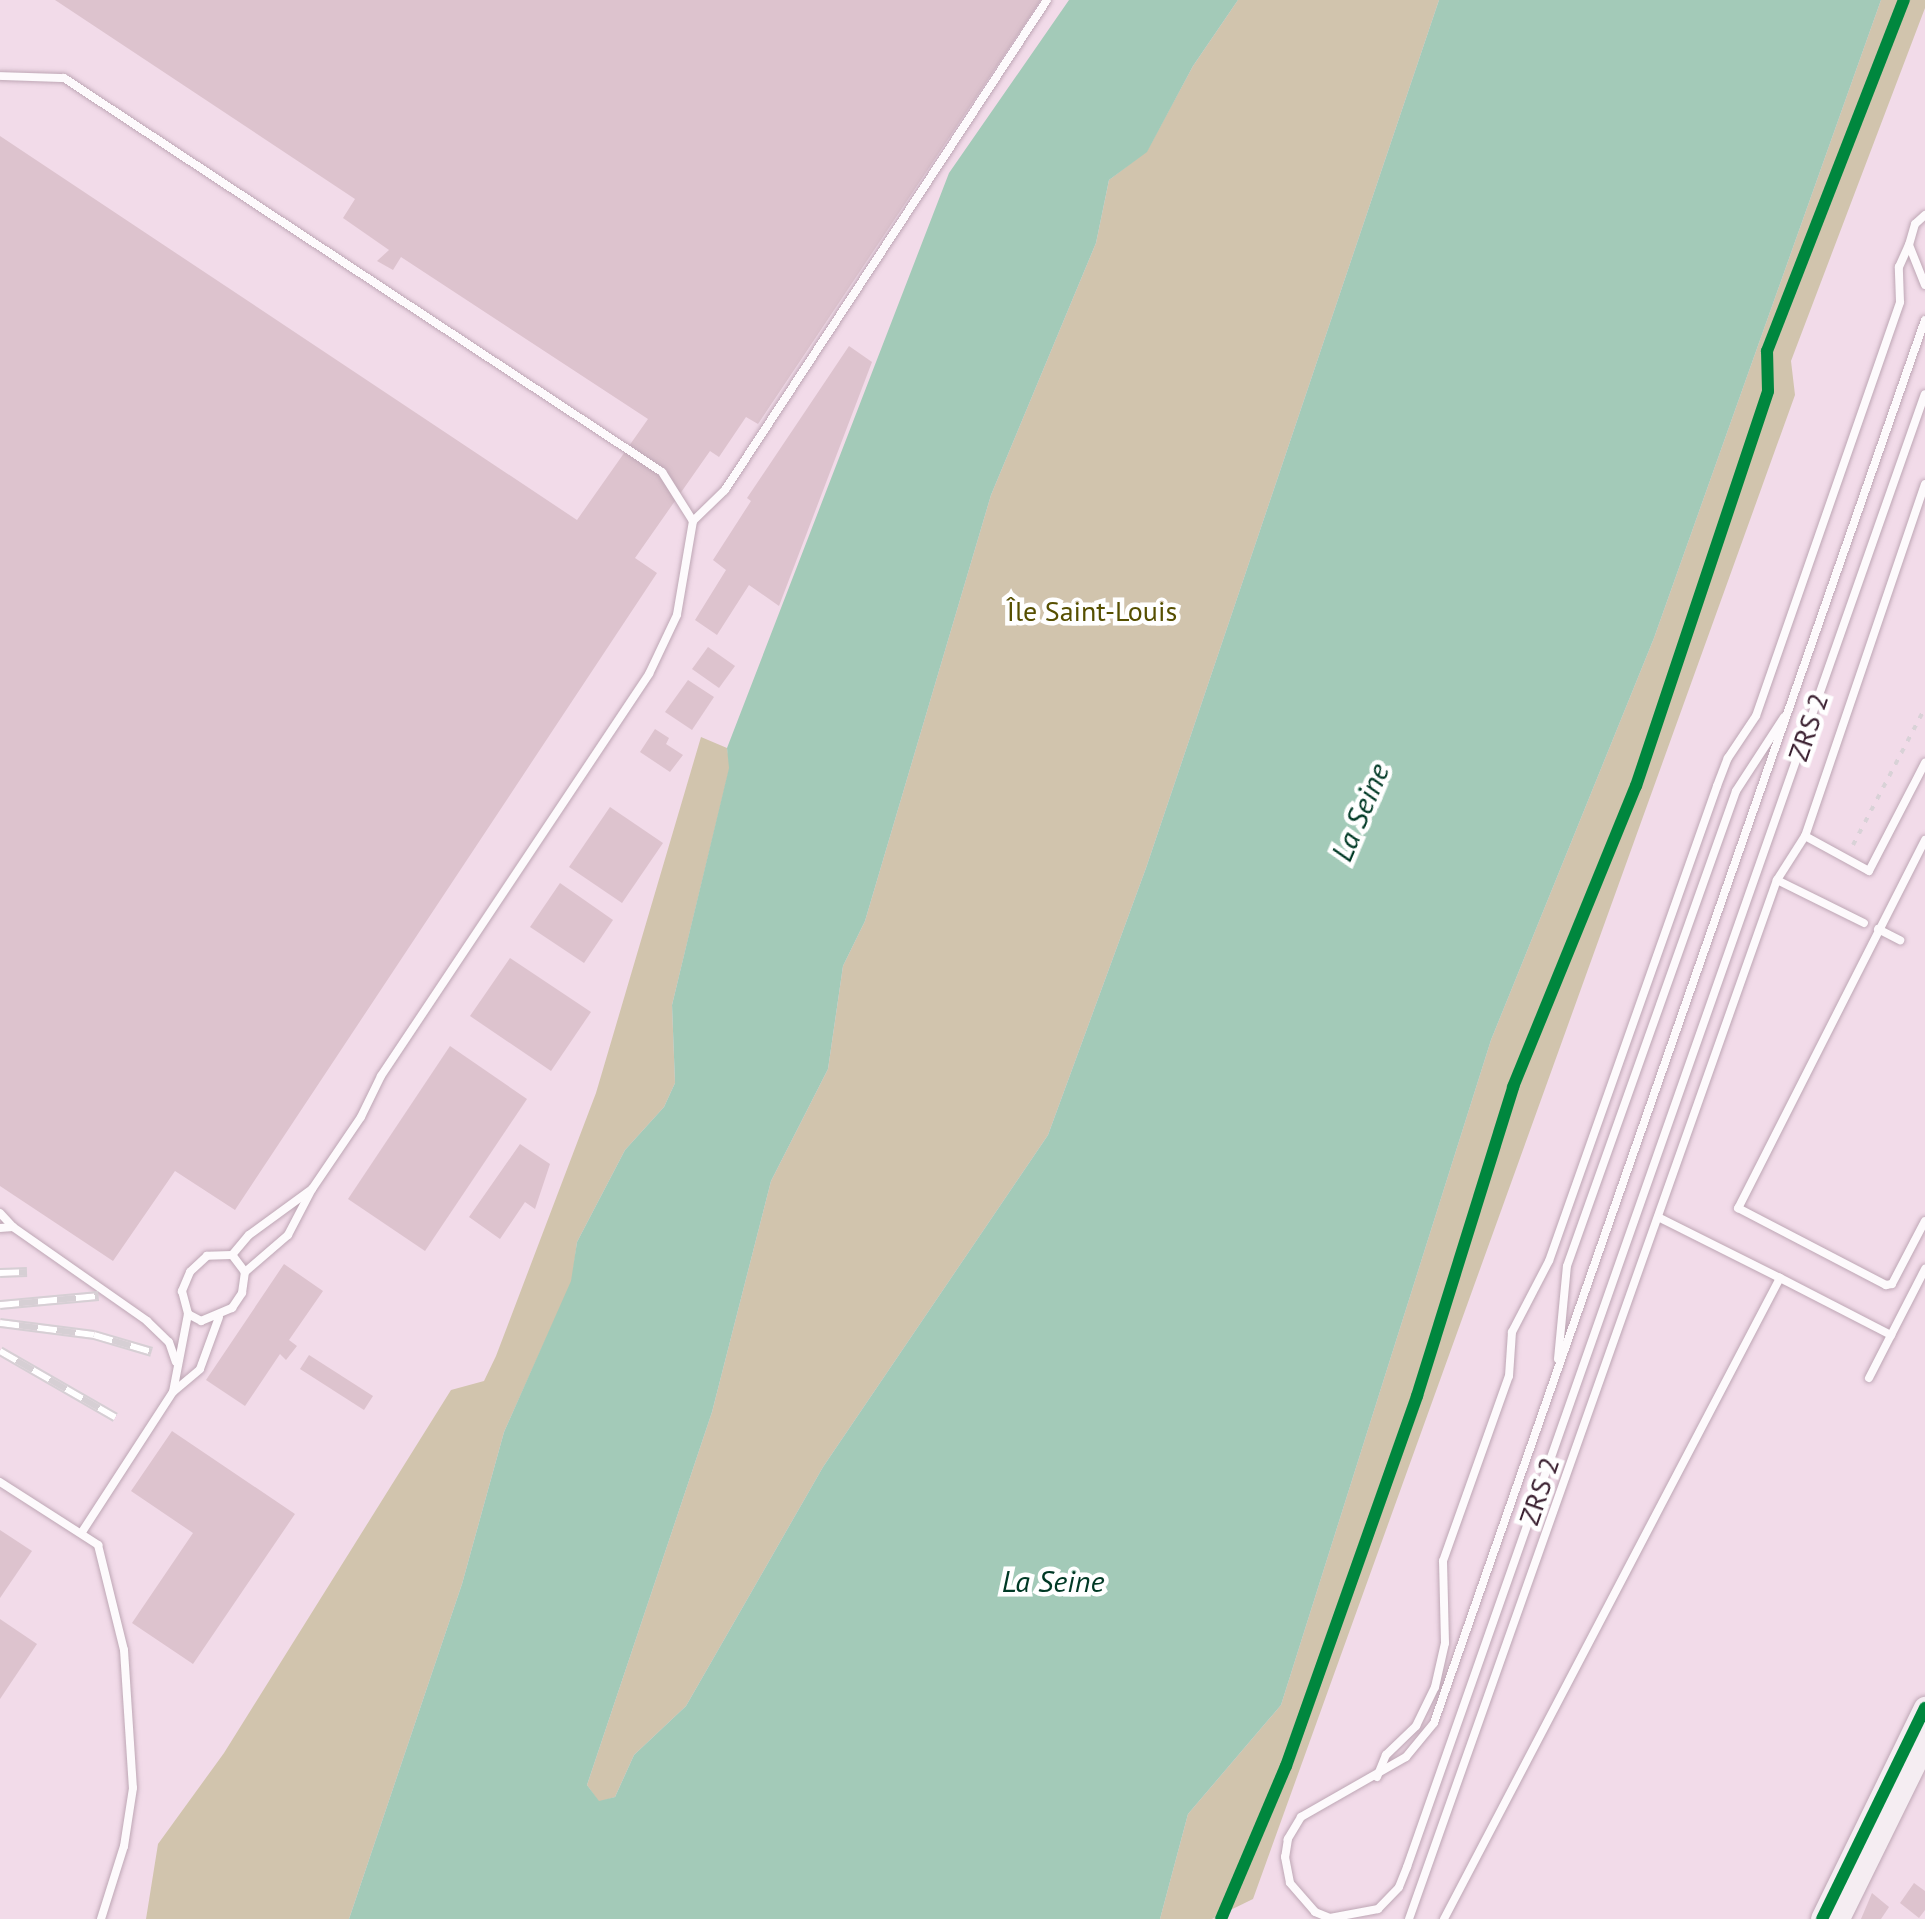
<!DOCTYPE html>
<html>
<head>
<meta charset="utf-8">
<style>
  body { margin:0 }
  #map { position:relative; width:1925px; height:1919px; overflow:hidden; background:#f2dbe9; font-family:"PT Sans",sans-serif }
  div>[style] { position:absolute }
  .green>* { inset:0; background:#d1c4ad }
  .water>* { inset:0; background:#a3cab8 }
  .building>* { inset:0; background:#ddc3ce }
  .path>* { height:4px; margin-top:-2px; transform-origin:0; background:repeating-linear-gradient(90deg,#d9d2d7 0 5px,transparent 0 13px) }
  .roads { filter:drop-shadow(0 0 2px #bea7b5) drop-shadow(0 0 2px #bea7b5) }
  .service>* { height:8px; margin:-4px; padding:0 4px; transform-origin:4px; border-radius:4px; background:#fdfafc }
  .secondary>* { height:22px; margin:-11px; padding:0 11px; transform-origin:11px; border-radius:11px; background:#f5edf2 }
  .rail>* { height:10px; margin-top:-5px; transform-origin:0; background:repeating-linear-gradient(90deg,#fff 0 19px,#d6cfd4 0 38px); box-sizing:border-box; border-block:2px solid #d6cfd4 }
  .cycleway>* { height:12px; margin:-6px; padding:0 6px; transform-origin:6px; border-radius:6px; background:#00873e }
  span { translate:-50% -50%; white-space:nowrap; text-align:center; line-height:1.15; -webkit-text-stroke:9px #fff; paint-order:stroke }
  .park-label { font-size:28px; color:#564f00 }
  .street-label { font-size:28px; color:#3b2131 }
  .water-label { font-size:30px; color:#003925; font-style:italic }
</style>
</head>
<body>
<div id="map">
  <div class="green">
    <i style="clip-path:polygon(1238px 0,1439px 0,1146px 868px,1048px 1135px,823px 1467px,686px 1706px,634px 1755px,615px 1797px,599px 1802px,587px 1785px,712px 1412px,771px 1181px,828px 1069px,843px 966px,865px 921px,991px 495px,1096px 243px,1109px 180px,1147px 151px,1193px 66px)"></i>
    <i style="clip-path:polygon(1881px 0,1925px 0,1925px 8px,1791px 361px,1795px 395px,1253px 1899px,1212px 1919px,1160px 1919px,1188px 1814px,1281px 1705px,1491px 1040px,1654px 638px)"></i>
    <i style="clip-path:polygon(701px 737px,727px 748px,730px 766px,672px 1005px,675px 1083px,664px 1107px,625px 1150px,577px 1242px,572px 1281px,504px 1432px,462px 1584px,349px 1919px,146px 1919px,158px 1844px,224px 1753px,451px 1390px,484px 1381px,496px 1356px,596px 1093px)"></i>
  </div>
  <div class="water">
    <i style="clip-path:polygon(1069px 0,1238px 0,1193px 66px,1147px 152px,1109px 180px,1096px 243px,991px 495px,865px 921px,843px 966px,828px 1069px,771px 1181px,712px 1412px,587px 1785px,599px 1801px,615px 1797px,634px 1755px,686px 1706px,823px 1467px,1048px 1135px,1146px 868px,1439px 0,1881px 0,1654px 638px,1491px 1040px,1281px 1705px,1188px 1814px,1160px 1919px,349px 1919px,462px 1584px,504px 1432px,571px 1281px,577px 1242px,625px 1150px,664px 1107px,675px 1083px,672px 1005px,729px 768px,727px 748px,949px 173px)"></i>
  </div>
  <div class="building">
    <i style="clip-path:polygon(55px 0,1041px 0,758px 424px,746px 417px,719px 457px,710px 451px,635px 558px,657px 573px,235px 1210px,175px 1171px,113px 1261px,0 1186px,0 136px,577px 520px,648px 419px,401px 257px,393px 270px,377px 261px,389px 250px,343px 218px,355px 199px)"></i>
    <i style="clip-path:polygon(849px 346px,872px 362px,779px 606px,749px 585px,717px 635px,695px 620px,726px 570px,713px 560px,751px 501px,747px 498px)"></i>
    <i style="clip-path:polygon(708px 647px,735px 666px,719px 688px,692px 669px)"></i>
    <i style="clip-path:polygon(688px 680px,714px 697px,692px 730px,665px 712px)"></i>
    <i style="clip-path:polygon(655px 729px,669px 738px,666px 744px,683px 755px,670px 772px,640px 752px)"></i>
    <i style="clip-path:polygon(610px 807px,663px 843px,622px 903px,569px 867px)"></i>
    <i style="clip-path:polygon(560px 883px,613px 920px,584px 963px,530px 927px)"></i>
    <i style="clip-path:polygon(510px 958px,591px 1012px,551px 1071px,470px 1016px)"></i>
    <i style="clip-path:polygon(450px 1046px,527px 1099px,425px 1251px,348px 1199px)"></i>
    <i style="clip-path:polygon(520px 1144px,550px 1164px,535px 1209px,525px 1202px,500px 1239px,469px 1217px)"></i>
    <i style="clip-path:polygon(284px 1264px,323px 1291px,289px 1340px,297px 1346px,286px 1360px,280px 1354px,245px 1406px,206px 1380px)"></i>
    <i style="clip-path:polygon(309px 1355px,373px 1396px,364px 1410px,300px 1369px)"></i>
    <i style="clip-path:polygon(172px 1431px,295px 1514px,193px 1664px,132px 1623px,193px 1533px,131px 1491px)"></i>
    <i style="clip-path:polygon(0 1530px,32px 1551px,0 1598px)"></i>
    <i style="clip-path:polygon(0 1619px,37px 1644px,0 1699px)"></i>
    <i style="clip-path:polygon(1914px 1883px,1925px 1891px,1925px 1910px,1919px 1918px,1900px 1903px)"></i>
    <i style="clip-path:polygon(1872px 1893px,1889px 1907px,1881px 1919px,1861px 1919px)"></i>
  </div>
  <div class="path">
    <i style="left:1853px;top:845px;width:155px;rotate:-62.3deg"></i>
  </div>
  <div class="roads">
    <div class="service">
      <i style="left:0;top:76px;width:64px;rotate:1.8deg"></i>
      <i style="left:64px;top:78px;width:716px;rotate:33.38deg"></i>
      <i style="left:662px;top:472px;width:58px;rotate:57.7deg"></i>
      <i style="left:693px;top:521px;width:95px;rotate:99.7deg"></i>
      <i style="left:677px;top:615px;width:65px;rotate:115.4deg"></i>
      <i style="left:649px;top:674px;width:483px;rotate:123.7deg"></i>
      <i style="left:381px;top:1076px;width:46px;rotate:116deg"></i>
      <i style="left:361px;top:1117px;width:87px;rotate:124.2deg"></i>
      <i style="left:1925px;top:215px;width:13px;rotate:138deg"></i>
      <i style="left:1915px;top:224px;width:22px;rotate:106deg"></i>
      <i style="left:1909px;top:245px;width:43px;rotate:68.2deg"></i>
      <i style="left:1925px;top:320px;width:1486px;rotate:109.29deg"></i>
      <i style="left:1434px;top:1723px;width:44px;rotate:129.5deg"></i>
      <i style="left:1406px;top:1757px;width:121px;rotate:150.3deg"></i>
      <i style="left:1301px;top:1817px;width:26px;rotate:121deg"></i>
      <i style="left:1288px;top:1839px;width:18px;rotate:99deg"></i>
      <i style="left:1285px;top:1857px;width:26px;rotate:79deg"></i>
      <i style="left:1290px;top:1883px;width:38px;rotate:49deg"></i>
      <i style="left:1315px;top:1912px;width:16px;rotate:22deg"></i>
      <i style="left:1330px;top:1918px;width:49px;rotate:-10.6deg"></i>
      <i style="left:1378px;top:1909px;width:30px;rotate:-46deg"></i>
      <i style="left:1399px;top:1887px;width:22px;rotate:-68deg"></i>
      <i style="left:1407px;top:1867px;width:1561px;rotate:-70.63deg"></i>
      <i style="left:1925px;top:484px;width:372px;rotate:108.8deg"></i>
      <i style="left:1805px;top:836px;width:73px;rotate:28.7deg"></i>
      <i style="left:1869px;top:871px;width:122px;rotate:-62.6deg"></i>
      <i style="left:693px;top:521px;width:45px;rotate:-44.1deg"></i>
      <i style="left:725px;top:490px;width:586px;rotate:-56.69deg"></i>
      <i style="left:1925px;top:840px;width:413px;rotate:116.9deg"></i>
      <i style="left:1738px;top:1208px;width:167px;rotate:27.5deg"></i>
      <i style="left:1886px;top:1285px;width:6px;rotate:-9deg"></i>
      <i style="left:1892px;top:1284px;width:71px;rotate:-62.4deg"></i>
      <i style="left:1777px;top:880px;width:97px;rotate:26.3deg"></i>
      <i style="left:1878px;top:929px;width:25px;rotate:27deg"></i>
      <i style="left:0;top:1213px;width:19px;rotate:47deg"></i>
      <i style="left:13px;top:1227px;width:13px;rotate:176deg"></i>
      <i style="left:1658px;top:1217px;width:136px;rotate:26.6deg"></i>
      <i style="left:13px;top:1227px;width:164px;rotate:35deg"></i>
      <i style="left:147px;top:1321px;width:30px;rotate:44deg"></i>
      <i style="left:169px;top:1342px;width:21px;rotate:71deg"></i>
      <i style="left:232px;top:1255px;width:26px;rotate:-50deg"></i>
      <i style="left:249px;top:1235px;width:78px;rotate:-36.1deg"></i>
      <i style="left:312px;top:1189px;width:52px;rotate:117.6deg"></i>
      <i style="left:288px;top:1235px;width:57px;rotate:139.3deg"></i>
      <i style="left:188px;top:1314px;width:15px;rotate:28deg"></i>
      <i style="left:201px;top:1321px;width:34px;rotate:-23deg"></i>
      <i style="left:232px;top:1308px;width:18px;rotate:-56deg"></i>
      <i style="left:242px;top:1293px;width:21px;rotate:-82deg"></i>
      <i style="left:245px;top:1272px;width:21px;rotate:-127deg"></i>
      <i style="left:232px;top:1255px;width:25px;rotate:178deg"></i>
      <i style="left:207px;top:1256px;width:23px;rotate:137deg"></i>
      <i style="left:190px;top:1272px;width:21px;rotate:113deg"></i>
      <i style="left:182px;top:1291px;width:24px;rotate:75deg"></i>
      <i style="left:188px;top:1314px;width:79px;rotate:100.9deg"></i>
      <i style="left:173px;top:1392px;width:35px;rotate:-40deg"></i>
      <i style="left:200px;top:1369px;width:55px;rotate:-69.9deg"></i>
      <i style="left:1558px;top:1359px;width:93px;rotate:-84.5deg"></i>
      <i style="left:1567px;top:1266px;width:504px;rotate:-70.41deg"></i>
      <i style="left:1736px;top:791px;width:88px;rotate:-57deg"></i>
      <i style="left:1869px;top:1378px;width:123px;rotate:-62.8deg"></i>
      <i style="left:0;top:1482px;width:117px;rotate:32.7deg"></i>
      <i style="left:98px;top:1545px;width:108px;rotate:76.1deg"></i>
      <i style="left:124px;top:1650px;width:138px;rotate:86.3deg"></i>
      <i style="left:133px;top:1788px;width:59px;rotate:98.8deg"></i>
      <i style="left:124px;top:1846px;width:77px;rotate:107.5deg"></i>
      <i style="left:82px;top:1532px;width:167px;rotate:-57deg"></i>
      <i style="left:1377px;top:1777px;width:24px;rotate:-68deg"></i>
      <i style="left:1386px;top:1755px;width:42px;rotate:-44deg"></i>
      <i style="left:1416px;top:1726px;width:43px;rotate:-64deg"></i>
      <i style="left:1435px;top:1687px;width:45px;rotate:-77.2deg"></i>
      <i style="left:1445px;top:1643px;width:82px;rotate:-91.4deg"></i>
      <i style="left:1443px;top:1561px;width:196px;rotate:-70.4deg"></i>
      <i style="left:1509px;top:1376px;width:44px;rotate:-86.1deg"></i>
      <i style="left:1512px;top:1332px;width:80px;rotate:-62.5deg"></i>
      <i style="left:1549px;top:1261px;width:504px;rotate:-70.52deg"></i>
      <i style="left:1717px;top:786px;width:30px;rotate:-69deg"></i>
      <i style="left:1728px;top:758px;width:50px;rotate:-56.3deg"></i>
      <i style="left:1756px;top:716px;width:438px;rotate:-70.8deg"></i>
      <i style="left:1900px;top:302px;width:35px;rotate:-92deg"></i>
      <i style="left:1899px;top:267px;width:24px;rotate:-66deg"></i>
      <i style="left:1409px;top:1919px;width:1102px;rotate:-70.5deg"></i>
      <i style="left:1777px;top:880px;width:52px;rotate:-57.5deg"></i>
      <i style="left:1444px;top:1919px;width:724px;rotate:-62.34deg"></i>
      <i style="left:1780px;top:1278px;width:125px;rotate:27.2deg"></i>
    </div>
    <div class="secondary">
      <i style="left:1822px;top:1919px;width:235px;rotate:-64deg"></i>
      <i style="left:1839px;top:1919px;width:195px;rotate:-63.8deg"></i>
    </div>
  </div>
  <div class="rail">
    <i style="left:0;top:1273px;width:27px;rotate:-2deg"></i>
    <i style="left:0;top:1305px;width:99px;rotate:-5.2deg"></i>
    <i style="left:0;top:1323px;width:95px;rotate:7.3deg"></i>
    <i style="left:94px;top:1335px;width:60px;rotate:16.3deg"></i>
    <i style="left:0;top:1351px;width:133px;rotate:29.9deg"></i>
  </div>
  <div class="cycleway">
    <i style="left:1221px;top:1919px;width:166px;rotate:-67deg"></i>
    <i style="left:1286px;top:1766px;width:393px;rotate:-70.5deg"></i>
    <i style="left:1417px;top:1396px;width:324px;rotate:-72.7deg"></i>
    <i style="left:1513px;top:1087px;width:325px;rotate:-67.8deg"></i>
    <i style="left:1636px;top:786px;width:416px;rotate:-71.5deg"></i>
    <i style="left:1768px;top:391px;width:40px;rotate:-91.4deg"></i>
    <i style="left:1767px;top:351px;width:377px;rotate:-68.7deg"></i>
    <i style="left:1822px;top:1919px;width:235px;rotate:-64deg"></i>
  </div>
  <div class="park-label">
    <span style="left:1092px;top:611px">Île Saint-Louis</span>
  </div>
  <div class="street-label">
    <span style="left:1808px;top:727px;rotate:-71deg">ZRS 2</span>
    <span style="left:1539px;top:1491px;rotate:-71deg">ZRS 2</span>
  </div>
  <div class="water-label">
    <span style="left:1360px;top:812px;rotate:-67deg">La Seine</span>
    <span style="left:1053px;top:1581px">La Seine</span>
  </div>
</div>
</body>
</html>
